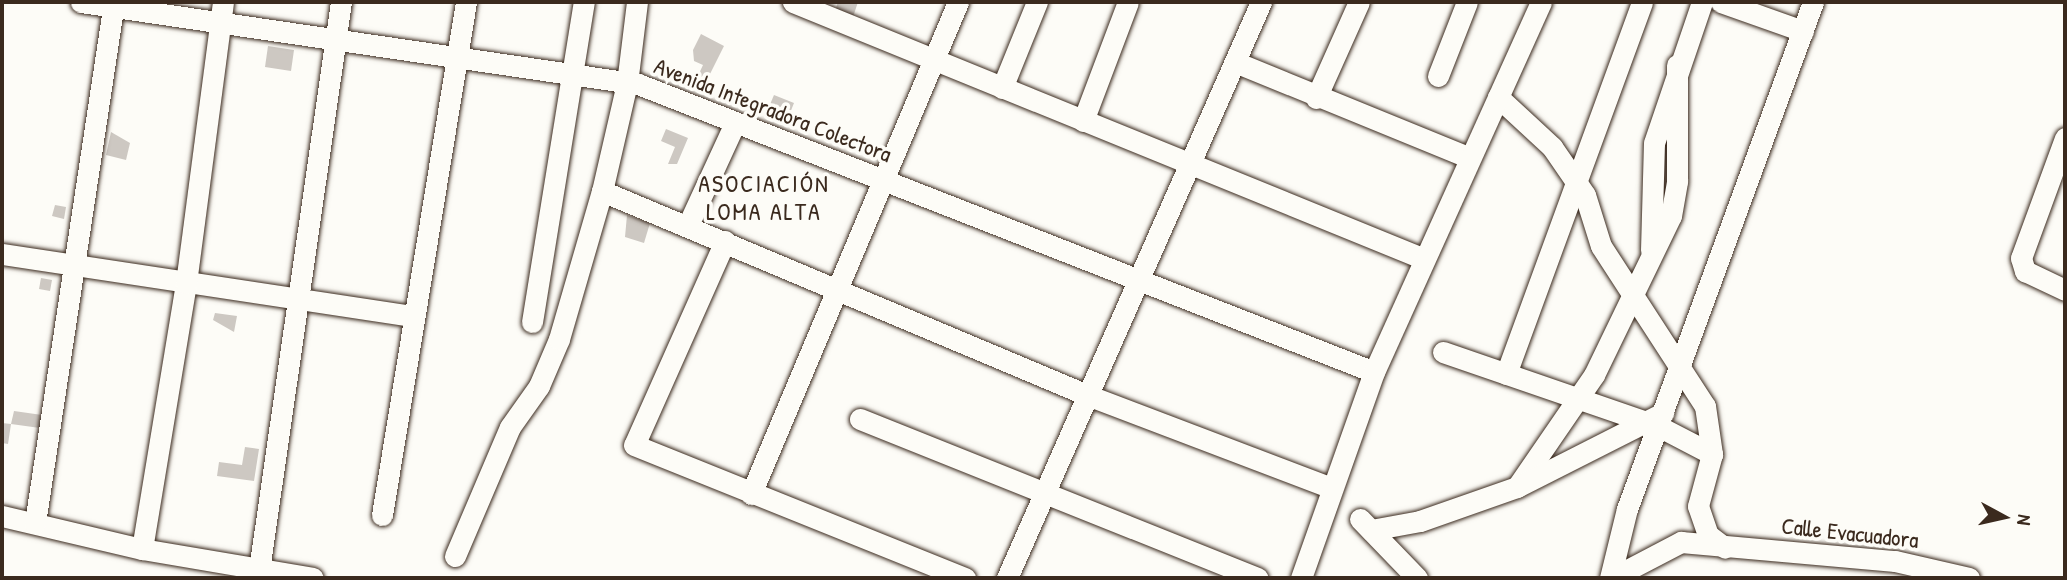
<!DOCTYPE html>
<html>
<head>
<meta charset="utf-8">
<style>
  body { margin:0 }
  #map { position:relative; width:2067px; height:580px; overflow:hidden; background:#fdfcf7; font-family:"Patrick Hand",sans-serif }
  div>[style] { position:absolute }
  .building>* { inset:0; background:#cdc8c2 }
  .roads { filter:drop-shadow(0 0 2px #3b2a1e) drop-shadow(0 0 2px #3b2a1e) }
  .minor>* { height:21px; margin:-10.5px; padding:0 10.5px; transform-origin:10.5px; border-radius:10.5px; background:#fdfcf7 }
  span { translate:-50% -50%; white-space:nowrap; text-align:center; line-height:1.15; -webkit-text-stroke:7px #fdfcf7; paint-order:stroke }
  .street-label { font-size:23px; color:#3b2a1e }
  .neighbourhood-label { font-size:24px; color:#3b2a1e; letter-spacing:2px }
  .frame { position:absolute; inset:0; border:4px solid #3b2a1e; pointer-events:none }
  .north { position:absolute; left:1969px; top:482px; width:70px; height:70px; -webkit-text-stroke:5px #fdfcf7; paint-order:stroke; rotate:98deg; font-size:19px; font-weight:700; line-height:28px; text-align:center; color:#3b2a1e }
  .north::after { content:''; display:block; margin:auto; width:24px; height:32px; background:#3b2a1e; clip-path:polygon(50% 0,100% 100%,50% 72%,0 100%) }
</style>
</head>
<body>
<div id="map">
  <div class="building">
    <i style="clip-path:polygon(838px 2px,858px 2px,852px 20px,834px 14px)"></i>
    <i style="clip-path:polygon(701px 34px,724px 46px,705px 84px,696px 80px,703px 65px,694px 61px,693px 50px)"></i>
    <i style="clip-path:polygon(268px 46px,294px 50px,291px 71px,265px 67px)"></i>
    <i style="clip-path:polygon(774px 95px,794px 103px,788px 118px,768px 109px)"></i>
    <i style="clip-path:polygon(666px 129px,688px 138px,677px 164px,668px 164px,675px 147px,661px 141px)"></i>
    <i style="clip-path:polygon(111px 132px,130px 143px,126px 160px,106px 155px)"></i>
    <i style="clip-path:polygon(55px 205px,66px 207px,64px 219px,52px 216px)"></i>
    <i style="clip-path:polygon(627px 215px,650px 223px,644px 243px,625px 237px)"></i>
    <i style="clip-path:polygon(41px 278px,52px 280px,50px 291px,39px 289px)"></i>
    <i style="clip-path:polygon(215px 313px,237px 316px,234px 332px,213px 320px)"></i>
    <i style="clip-path:polygon(14px 411px,42px 415px,40px 428px,11px 424px)"></i>
    <i style="clip-path:polygon(2px 423px,11px 424px,8px 444px,2px 443px)"></i>
    <i style="clip-path:polygon(245px 447px,259px 449px,254px 481px,217px 476px,219px 462px,242px 465px)"></i>
  </div>
  <div class="roads">
    <div class="minor">
      <i style="left:81px;top:2px;width:563px;rotate:8.37deg"></i>
      <i style="left:638px;top:84px;width:790px;rotate:21.37deg"></i>
      <i style="left:637px;top:2px;width:82px;rotate:97deg"></i>
      <i style="left:627px;top:83px;width:111px;rotate:103deg"></i>
      <i style="left:602px;top:191px;width:526px;rotate:22.81deg"></i>
      <i style="left:1087px;top:395px;width:259px;rotate:20.8deg"></i>
      <i style="left:793px;top:2px;width:679px;rotate:22.15deg"></i>
      <i style="left:1721px;top:2px;width:87px;rotate:19.5deg"></i>
      <i style="left:1235px;top:62px;width:252px;rotate:22.2deg"></i>
      <i style="left:1438px;top:76px;width:79px;rotate:-68.6deg"></i>
      <i style="left:1002px;top:88px;width:93px;rotate:-67.9deg"></i>
      <i style="left:1498px;top:97px;width:74px;rotate:42.8deg"></i>
      <i style="left:1552px;top:147px;width:58px;rotate:55.5deg"></i>
      <i style="left:1585px;top:195px;width:53px;rotate:72.6deg"></i>
      <i style="left:1601px;top:246px;width:191px;rotate:57deg"></i>
      <i style="left:1705px;top:406px;width:49px;rotate:81.7deg"></i>
      <i style="left:1712px;top:454px;width:54px;rotate:105.1deg"></i>
      <i style="left:1698px;top:506px;width:31px;rotate:71deg"></i>
      <i style="left:1708px;top:535px;width:21px;rotate:37deg"></i>
      <i style="left:1316px;top:98px;width:105px;rotate:-65.9deg"></i>
      <i style="left:1083px;top:121px;width:127px;rotate:-69.3deg"></i>
      <i style="left:2065px;top:138px;width:128px;rotate:110.1deg"></i>
      <i style="left:2021px;top:258px;width:14px;rotate:73deg"></i>
      <i style="left:2025px;top:271px;width:44px;rotate:25.4deg"></i>
      <i style="left:688px;top:225px;width:110px;rotate:-65.3deg"></i>
      <i style="left:725px;top:241px;width:223px;rotate:114deg"></i>
      <i style="left:634px;top:445px;width:357px;rotate:21.9deg"></i>
      <i style="left:1651px;top:250px;width:107px;rotate:-88.4deg"></i>
      <i style="left:1654px;top:143px;width:149px;rotate:-71.2deg"></i>
      <i style="left:2px;top:254px;width:415px;rotate:8.6deg"></i>
      <i style="left:532px;top:322px;width:324px;rotate:-80.8deg"></i>
      <i style="left:1443px;top:352px;width:227px;rotate:19deg"></i>
      <i style="left:1658px;top:426px;width:61px;rotate:27.4deg"></i>
      <i style="left:1506px;top:374px;width:396px;rotate:-69.9deg"></i>
      <i style="left:860px;top:419px;width:428px;rotate:21.8deg"></i>
      <i style="left:1517px;top:487px;width:136px;rotate:-55.5deg"></i>
      <i style="left:1594px;top:375px;width:177px;rotate:-64.2deg"></i>
      <i style="left:1671px;top:216px;width:36px;rotate:-80deg"></i>
      <i style="left:1677px;top:181px;width:116px;rotate:-90deg"></i>
      <i style="left:751px;top:494px;width:534px;rotate:-67.18deg"></i>
      <i style="left:382px;top:515px;width:520px;rotate:-80.7deg"></i>
      <i style="left:2px;top:516px;width:144px;rotate:13.3deg"></i>
      <i style="left:142px;top:549px;width:173px;rotate:9.6deg"></i>
      <i style="left:1360px;top:519px;width:82px;rotate:46deg"></i>
      <i style="left:35px;top:523px;width:527px;rotate:-81.38deg"></i>
      <i style="left:1371px;top:530px;width:50px;rotate:-10.4deg"></i>
      <i style="left:1420px;top:521px;width:103px;rotate:-19.3deg"></i>
      <i style="left:1517px;top:487px;width:164px;rotate:-26.9deg"></i>
      <i style="left:142px;top:549px;width:270px;rotate:-80.6deg"></i>
      <i style="left:186px;top:283px;width:283px;rotate:-82.5deg"></i>
      <i style="left:455px;top:556px;width:140px;rotate:-66.9deg"></i>
      <i style="left:510px;top:427px;width:50px;rotate:-54.7deg"></i>
      <i style="left:539px;top:386px;width:51px;rotate:-66.9deg"></i>
      <i style="left:559px;top:339px;width:154px;rotate:-73.8deg"></i>
      <i style="left:259px;top:570px;width:574px;rotate:-81.79deg"></i>
      <i style="left:1007px;top:578px;width:630px;rotate:-66.2deg"></i>
      <i style="left:1301px;top:578px;width:219px;rotate:-70.5deg"></i>
      <i style="left:1374px;top:372px;width:406px;rotate:-65.7deg"></i>
      <i style="left:1610px;top:578px;width:71px;rotate:-76.2deg"></i>
      <i style="left:1627px;top:509px;width:540px;rotate:-69.85deg"></i>
      <i style="left:1612px;top:578px;width:78px;rotate:-27.6deg"></i>
      <i style="left:1681px;top:542px;width:215px;rotate:5.1deg"></i>
      <i style="left:1895px;top:561px;width:76px;rotate:12.9deg"></i>
    </div>
  </div>
  <div class="street-label">
    <span style="left:773px;top:110px;rotate:21deg">Avenida Integradora Colectora</span>
    <span style="left:1850px;top:533px;rotate:6deg">Calle Evacuadora</span>
  </div>
  <div class="neighbourhood-label">
    <span style="left:764px;top:198px">ASOCIACIÓN<br>LOMA ALTA</span>
  </div>
  <div class="frame"></div>
  <div class="north">N</div>
</div>
</body>
</html>
